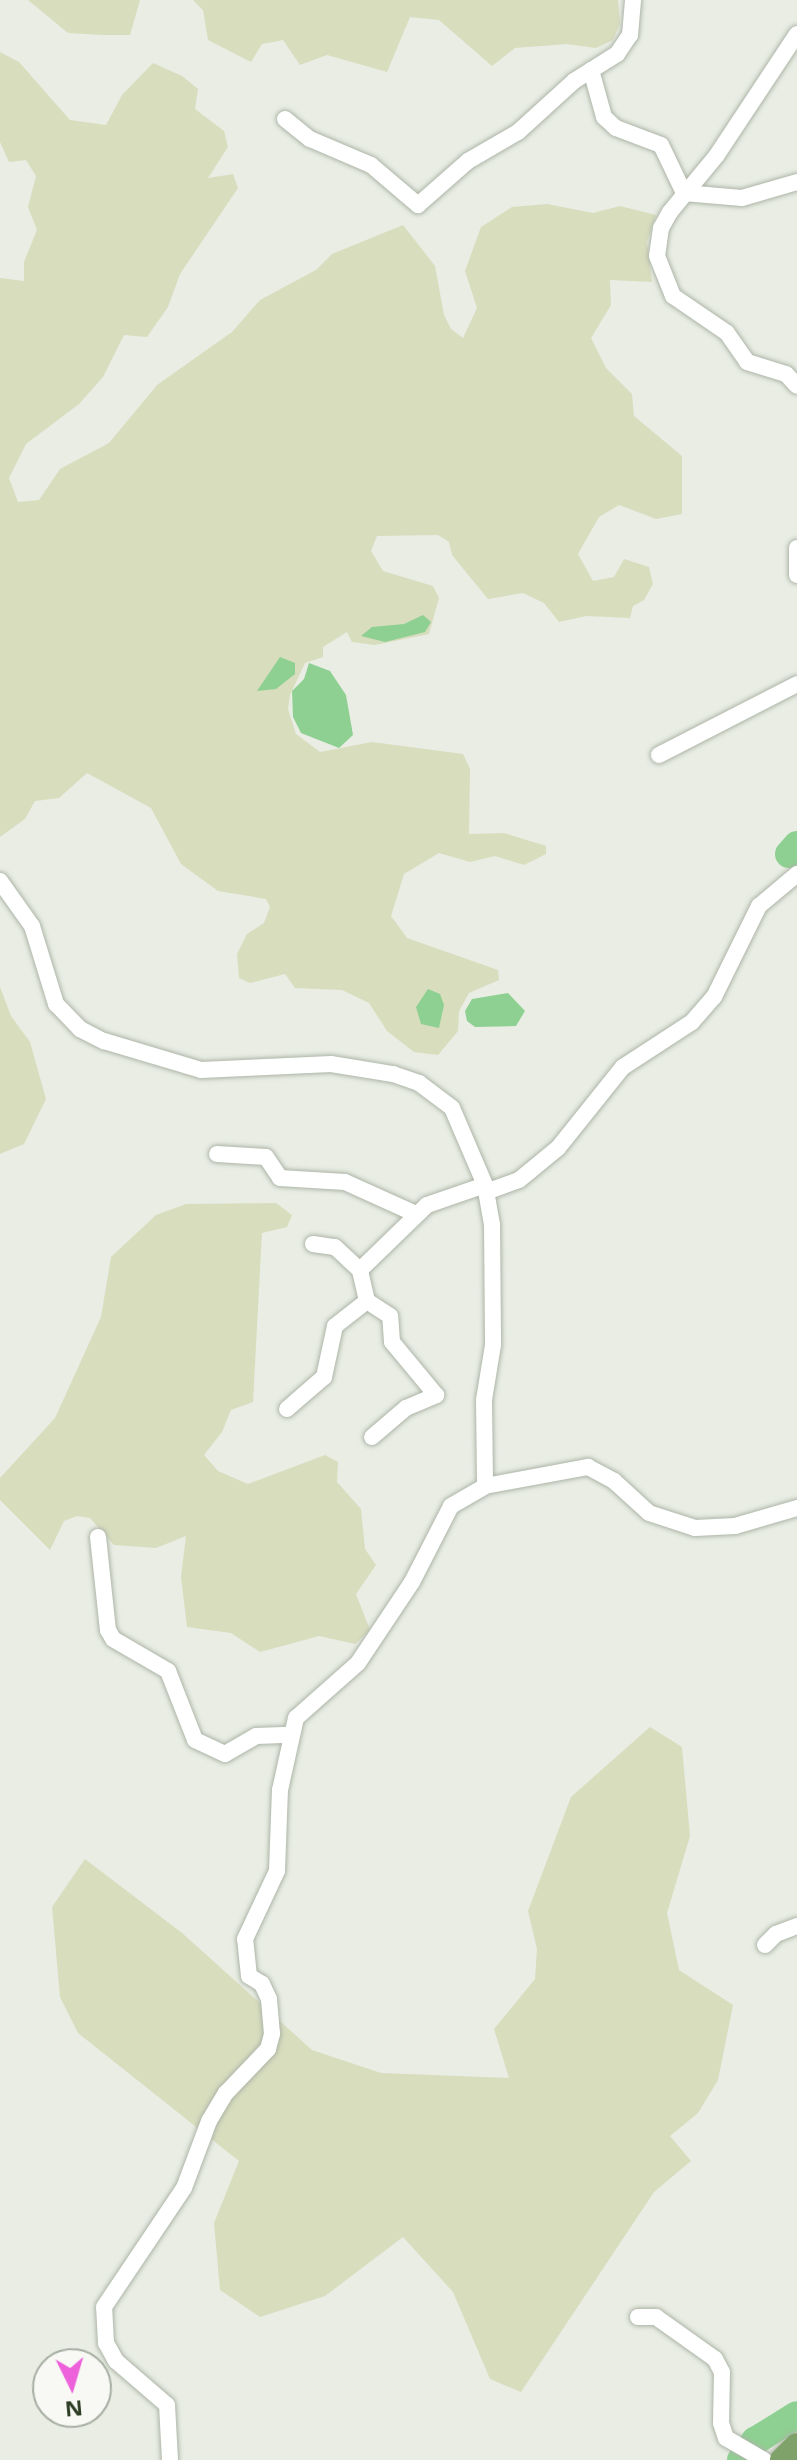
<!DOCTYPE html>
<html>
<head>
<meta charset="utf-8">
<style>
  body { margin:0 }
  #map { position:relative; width:797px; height:2460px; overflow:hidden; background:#e9ede4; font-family:"Noto Sans",sans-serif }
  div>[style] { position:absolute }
  .green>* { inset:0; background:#d8ddbe }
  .water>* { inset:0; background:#8ed091 }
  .river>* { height:28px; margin:-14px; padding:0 14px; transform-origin:14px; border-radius:14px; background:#8ed091 }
  .roads { filter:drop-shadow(0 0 2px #adb5a7) drop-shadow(0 0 2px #adb5a7) }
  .minor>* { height:16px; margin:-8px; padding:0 8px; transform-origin:8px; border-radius:8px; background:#fff }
  .primary>* { height:24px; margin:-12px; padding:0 12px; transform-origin:12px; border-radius:12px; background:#7fa16a }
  span { translate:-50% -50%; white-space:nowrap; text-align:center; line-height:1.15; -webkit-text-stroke:6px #f8f9f5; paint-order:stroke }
  .north { position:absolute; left:32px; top:2348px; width:80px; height:80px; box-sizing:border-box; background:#f8f9f5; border:2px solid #a7aea1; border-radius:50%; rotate:175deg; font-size:22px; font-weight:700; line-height:32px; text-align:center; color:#2e3e24 }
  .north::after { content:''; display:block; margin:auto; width:28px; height:36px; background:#ed62db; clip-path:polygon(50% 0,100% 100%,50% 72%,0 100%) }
</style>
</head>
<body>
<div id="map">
  <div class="green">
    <i style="clip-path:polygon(28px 0,140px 0,130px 35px,102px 35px,68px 33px)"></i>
    <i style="clip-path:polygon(193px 0,618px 0,620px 24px,613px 40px,596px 48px,567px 44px,515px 48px,492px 66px,439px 20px,410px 17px,387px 72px,327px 55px,300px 65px,283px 40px,262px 44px,251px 62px,208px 40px,203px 10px)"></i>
    <i style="clip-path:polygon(0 52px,19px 62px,70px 120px,106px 125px,122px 95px,153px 63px,182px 76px,198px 89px,195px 109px,224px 131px,228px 147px,208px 178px,233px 174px,238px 188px,180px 274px,168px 307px,147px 337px,124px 335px,103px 377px,79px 404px,26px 444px,9px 478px,18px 502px,39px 500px,60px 469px,109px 443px,157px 385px,232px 332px,260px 300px,316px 270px,332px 254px,403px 225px,435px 266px,444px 315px,451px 329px,463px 338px,477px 308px,465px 271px,481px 227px,512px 207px,547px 204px,593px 213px,620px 206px,656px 215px,647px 242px,652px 282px,610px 280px,611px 305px,591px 338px,606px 368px,632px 394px,634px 416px,682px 456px,682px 514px,656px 519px,619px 505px,599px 517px,578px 554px,593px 581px,614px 577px,624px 559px,649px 567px,653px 584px,644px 600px,633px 606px,630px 618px,586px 616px,559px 622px,544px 603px,523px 593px,488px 599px,452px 555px,449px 542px,438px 535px,377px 536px,371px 551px,383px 571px,433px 586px,439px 598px,429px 634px,375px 645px,352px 642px,347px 632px,323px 647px,323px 657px,305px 663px,290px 695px,288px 709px,296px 734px,320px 752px,372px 742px,463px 754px,470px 769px,469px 834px,504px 833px,546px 846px,546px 854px,524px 865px,495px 856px,470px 862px,439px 853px,404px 874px,391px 916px,407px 938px,498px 970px,499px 980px,469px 993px,459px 1011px,458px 1031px,438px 1055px,414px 1052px,387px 1031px,369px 1003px,342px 990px,295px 988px,285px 974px,250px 983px,239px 978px,237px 954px,247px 934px,264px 923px,270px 907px,266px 899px,218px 891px,181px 864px,151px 808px,87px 773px,59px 798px,35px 801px,25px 819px,0 837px,0 278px,24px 281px,24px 262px,37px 230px,28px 207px,36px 176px,26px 160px,9px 162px,0 142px)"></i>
    <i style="clip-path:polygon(0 987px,11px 1016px,30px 1042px,46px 1099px,24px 1144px,0 1154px)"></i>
    <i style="clip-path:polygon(276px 1203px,292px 1215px,287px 1227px,262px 1233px,253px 1402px,231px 1410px,222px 1432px,204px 1455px,218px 1471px,248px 1484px,325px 1455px,338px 1462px,337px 1482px,361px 1509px,365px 1549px,376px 1565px,356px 1594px,370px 1630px,355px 1644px,319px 1636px,260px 1652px,231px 1633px,187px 1627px,181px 1577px,186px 1536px,156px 1548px,114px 1545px,90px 1518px,77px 1516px,64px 1521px,50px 1550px,0 1500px,0 1478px,55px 1418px,101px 1317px,111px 1257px,156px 1215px,186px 1204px)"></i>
    <i style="clip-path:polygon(650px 1727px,682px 1747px,690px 1836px,667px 1913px,679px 1970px,733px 2005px,718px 2080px,698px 2113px,670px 2136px,691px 2161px,654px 2192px,521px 2392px,490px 2379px,453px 2292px,403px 2237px,325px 2296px,260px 2317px,220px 2290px,214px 2223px,239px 2161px,78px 2033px,60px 1997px,52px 1907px,85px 1859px,182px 1933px,312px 2050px,381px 2073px,509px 2078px,494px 2029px,535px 1979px,537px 1949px,528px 1911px,571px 1797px)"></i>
  </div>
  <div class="water">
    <i style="clip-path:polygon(423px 615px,431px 622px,425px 632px,385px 642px,361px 636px,372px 627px,404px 624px)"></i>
    <i style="clip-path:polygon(280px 657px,295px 663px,295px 674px,276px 689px,257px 691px)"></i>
    <i style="clip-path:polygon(309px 663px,330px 671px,346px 695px,353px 735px,339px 748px,301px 733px,293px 717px,292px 691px,304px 679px)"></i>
    <i style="clip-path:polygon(428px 989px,440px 994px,444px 1005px,439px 1028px,421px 1024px,416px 1007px)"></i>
    <i style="clip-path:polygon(508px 993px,525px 1011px,516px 1026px,475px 1027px,467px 1021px,465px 1011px,472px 999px)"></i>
  </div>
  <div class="river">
    <i style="left:789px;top:854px;width:12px;rotate:-48deg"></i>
    <i style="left:741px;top:2460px;width:24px;rotate:-54deg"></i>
    <i style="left:755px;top:2441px;width:49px;rotate:-31.8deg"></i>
  </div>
  <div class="roads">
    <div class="minor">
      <i style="left:797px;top:34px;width:145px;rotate:123.5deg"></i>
      <i style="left:717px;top:155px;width:74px;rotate:129.5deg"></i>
      <i style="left:670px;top:212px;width:18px;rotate:119deg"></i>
      <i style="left:661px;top:228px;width:28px;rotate:98deg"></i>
      <i style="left:657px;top:256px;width:43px;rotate:68.2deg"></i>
      <i style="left:673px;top:296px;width:65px;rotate:34.4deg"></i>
      <i style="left:727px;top:333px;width:35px;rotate:55deg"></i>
      <i style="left:747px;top:362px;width:41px;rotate:17.1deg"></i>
      <i style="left:786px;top:374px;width:16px;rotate:47deg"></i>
      <i style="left:591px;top:70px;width:49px;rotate:74.5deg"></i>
      <i style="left:604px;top:117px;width:16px;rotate:43deg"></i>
      <i style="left:616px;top:128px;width:48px;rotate:20.7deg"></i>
      <i style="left:661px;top:145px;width:53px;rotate:64.4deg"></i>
      <i style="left:684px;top:193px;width:58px;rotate:4.9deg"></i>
      <i style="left:742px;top:198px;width:57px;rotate:-16.2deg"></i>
      <i style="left:285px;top:119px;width:32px;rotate:39deg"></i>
      <i style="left:310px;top:139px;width:66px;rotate:23.1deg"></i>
      <i style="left:371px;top:165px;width:62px;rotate:40.4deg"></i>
      <i style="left:418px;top:205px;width:67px;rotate:-41.3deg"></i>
      <i style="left:468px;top:161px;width:58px;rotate:-30.1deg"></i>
      <i style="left:518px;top:132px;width:76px;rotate:-42.3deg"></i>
      <i style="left:574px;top:81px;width:51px;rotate:-32.1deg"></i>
      <i style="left:617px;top:54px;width:23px;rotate:-56deg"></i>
      <i style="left:630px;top:35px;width:35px;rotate:-85deg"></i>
      <i style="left:797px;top:548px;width:27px;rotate:90deg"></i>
      <i style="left:659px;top:755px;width:155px;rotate:-27.2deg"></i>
      <i style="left:0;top:881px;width:55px;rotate:54.6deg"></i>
      <i style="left:32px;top:926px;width:82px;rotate:72.9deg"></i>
      <i style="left:56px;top:1004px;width:35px;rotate:46deg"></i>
      <i style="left:80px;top:1029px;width:27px;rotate:27deg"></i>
      <i style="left:104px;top:1041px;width:101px;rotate:16.6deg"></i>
      <i style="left:201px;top:1070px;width:130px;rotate:-2.6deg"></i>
      <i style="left:331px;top:1064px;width:63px;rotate:9.2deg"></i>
      <i style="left:393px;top:1074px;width:28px;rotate:19deg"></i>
      <i style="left:419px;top:1083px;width:41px;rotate:37.1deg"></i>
      <i style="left:452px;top:1108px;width:84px;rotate:66.8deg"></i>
      <i style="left:485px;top:1185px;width:40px;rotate:80deg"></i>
      <i style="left:492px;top:1224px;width:121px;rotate:89.5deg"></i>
      <i style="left:493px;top:1345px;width:56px;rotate:99.3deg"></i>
      <i style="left:484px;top:1400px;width:86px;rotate:89.3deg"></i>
      <i style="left:485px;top:1486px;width:105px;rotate:-10.5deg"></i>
      <i style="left:588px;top:1467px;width:30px;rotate:28deg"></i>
      <i style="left:614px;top:1481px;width:47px;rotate:42.4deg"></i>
      <i style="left:649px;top:1513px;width:48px;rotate:18.1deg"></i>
      <i style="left:695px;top:1528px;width:40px;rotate:-2.9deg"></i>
      <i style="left:735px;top:1526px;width:65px;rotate:-16.2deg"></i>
      <i style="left:217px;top:1154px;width:49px;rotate:3.5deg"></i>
      <i style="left:266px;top:1157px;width:25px;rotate:56deg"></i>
      <i style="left:280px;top:1178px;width:65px;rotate:3.5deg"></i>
      <i style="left:345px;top:1182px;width:78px;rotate:24.3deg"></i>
      <i style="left:486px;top:1192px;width:35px;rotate:-20deg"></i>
      <i style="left:519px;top:1180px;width:50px;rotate:-39.4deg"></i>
      <i style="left:558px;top:1148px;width:104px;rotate:-51.3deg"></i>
      <i style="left:623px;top:1067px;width:82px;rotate:-33.1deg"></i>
      <i style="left:692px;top:1022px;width:33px;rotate:-49deg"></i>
      <i style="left:714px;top:997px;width:102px;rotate:-63.7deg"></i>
      <i style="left:759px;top:906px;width:50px;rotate:-40.1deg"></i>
      <i style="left:313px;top:1244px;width:22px;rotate:8deg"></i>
      <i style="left:335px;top:1247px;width:34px;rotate:43deg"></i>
      <i style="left:287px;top:1409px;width:49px;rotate:-40.9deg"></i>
      <i style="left:324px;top:1377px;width:52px;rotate:-77.8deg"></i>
      <i style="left:335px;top:1326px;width:41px;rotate:-38deg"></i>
      <i style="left:372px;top:1437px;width:45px;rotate:-40.5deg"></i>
      <i style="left:406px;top:1408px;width:33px;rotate:-23deg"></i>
      <i style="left:436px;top:1395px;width:69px;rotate:-129.7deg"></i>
      <i style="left:392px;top:1342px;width:26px;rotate:-94deg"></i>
      <i style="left:390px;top:1316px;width:27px;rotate:-147deg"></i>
      <i style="left:367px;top:1301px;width:32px;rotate:-103deg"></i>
      <i style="left:360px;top:1270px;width:93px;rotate:-44.1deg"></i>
      <i style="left:427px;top:1205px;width:61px;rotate:-19deg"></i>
      <i style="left:98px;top:1537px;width:94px;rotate:83.9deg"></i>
      <i style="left:108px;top:1630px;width:10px;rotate:61deg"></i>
      <i style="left:113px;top:1639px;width:64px;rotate:30.2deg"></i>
      <i style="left:168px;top:1671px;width:74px;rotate:68.6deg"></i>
      <i style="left:195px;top:1740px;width:33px;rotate:25deg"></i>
      <i style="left:225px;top:1754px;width:36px;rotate:-30deg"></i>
      <i style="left:256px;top:1736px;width:34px;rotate:-2deg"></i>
      <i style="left:765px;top:1945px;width:16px;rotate:-45deg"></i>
      <i style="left:776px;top:1934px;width:22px;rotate:-21deg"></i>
      <i style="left:638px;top:2317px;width:18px"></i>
      <i style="left:656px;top:2317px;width:72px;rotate:35.4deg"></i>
      <i style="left:715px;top:2359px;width:15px;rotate:62deg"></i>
      <i style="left:722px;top:2372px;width:51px;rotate:91.1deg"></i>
      <i style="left:721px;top:2423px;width:16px;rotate:72deg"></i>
      <i style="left:726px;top:2438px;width:44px;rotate:30.1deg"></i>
      <i style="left:170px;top:2460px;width:55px;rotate:-93.1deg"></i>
      <i style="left:167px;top:2405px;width:67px;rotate:-139.2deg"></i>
      <i style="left:116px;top:2361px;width:21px;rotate:-119deg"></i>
      <i style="left:106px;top:2343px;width:36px;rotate:-93deg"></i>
      <i style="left:104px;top:2307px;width:143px;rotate:-56.1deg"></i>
      <i style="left:184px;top:2188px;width:72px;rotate:-69.5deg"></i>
      <i style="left:209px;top:2121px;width:33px;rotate:-59deg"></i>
      <i style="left:226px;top:2093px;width:61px;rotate:-46.3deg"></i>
      <i style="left:268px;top:2049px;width:16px;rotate:-75deg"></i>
      <i style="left:272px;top:2034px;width:35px;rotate:-95deg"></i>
      <i style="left:269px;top:1999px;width:17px;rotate:-115deg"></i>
      <i style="left:262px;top:1984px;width:15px;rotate:-148deg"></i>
      <i style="left:249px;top:1976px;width:37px;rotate:-96deg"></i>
      <i style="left:245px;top:1939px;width:75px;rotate:-64.8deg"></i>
      <i style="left:277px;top:1871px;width:81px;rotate:-87.9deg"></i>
      <i style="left:280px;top:1790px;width:74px;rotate:-77.5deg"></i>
      <i style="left:296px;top:1718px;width:83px;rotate:-41.6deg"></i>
      <i style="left:358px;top:1663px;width:97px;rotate:-56.3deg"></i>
      <i style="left:412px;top:1582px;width:85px;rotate:-62.8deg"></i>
      <i style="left:451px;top:1506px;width:39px;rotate:-30deg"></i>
    </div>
    <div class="primary">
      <i style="left:782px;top:2460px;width:21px;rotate:-45deg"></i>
    </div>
  </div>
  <div class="north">N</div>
</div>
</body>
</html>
